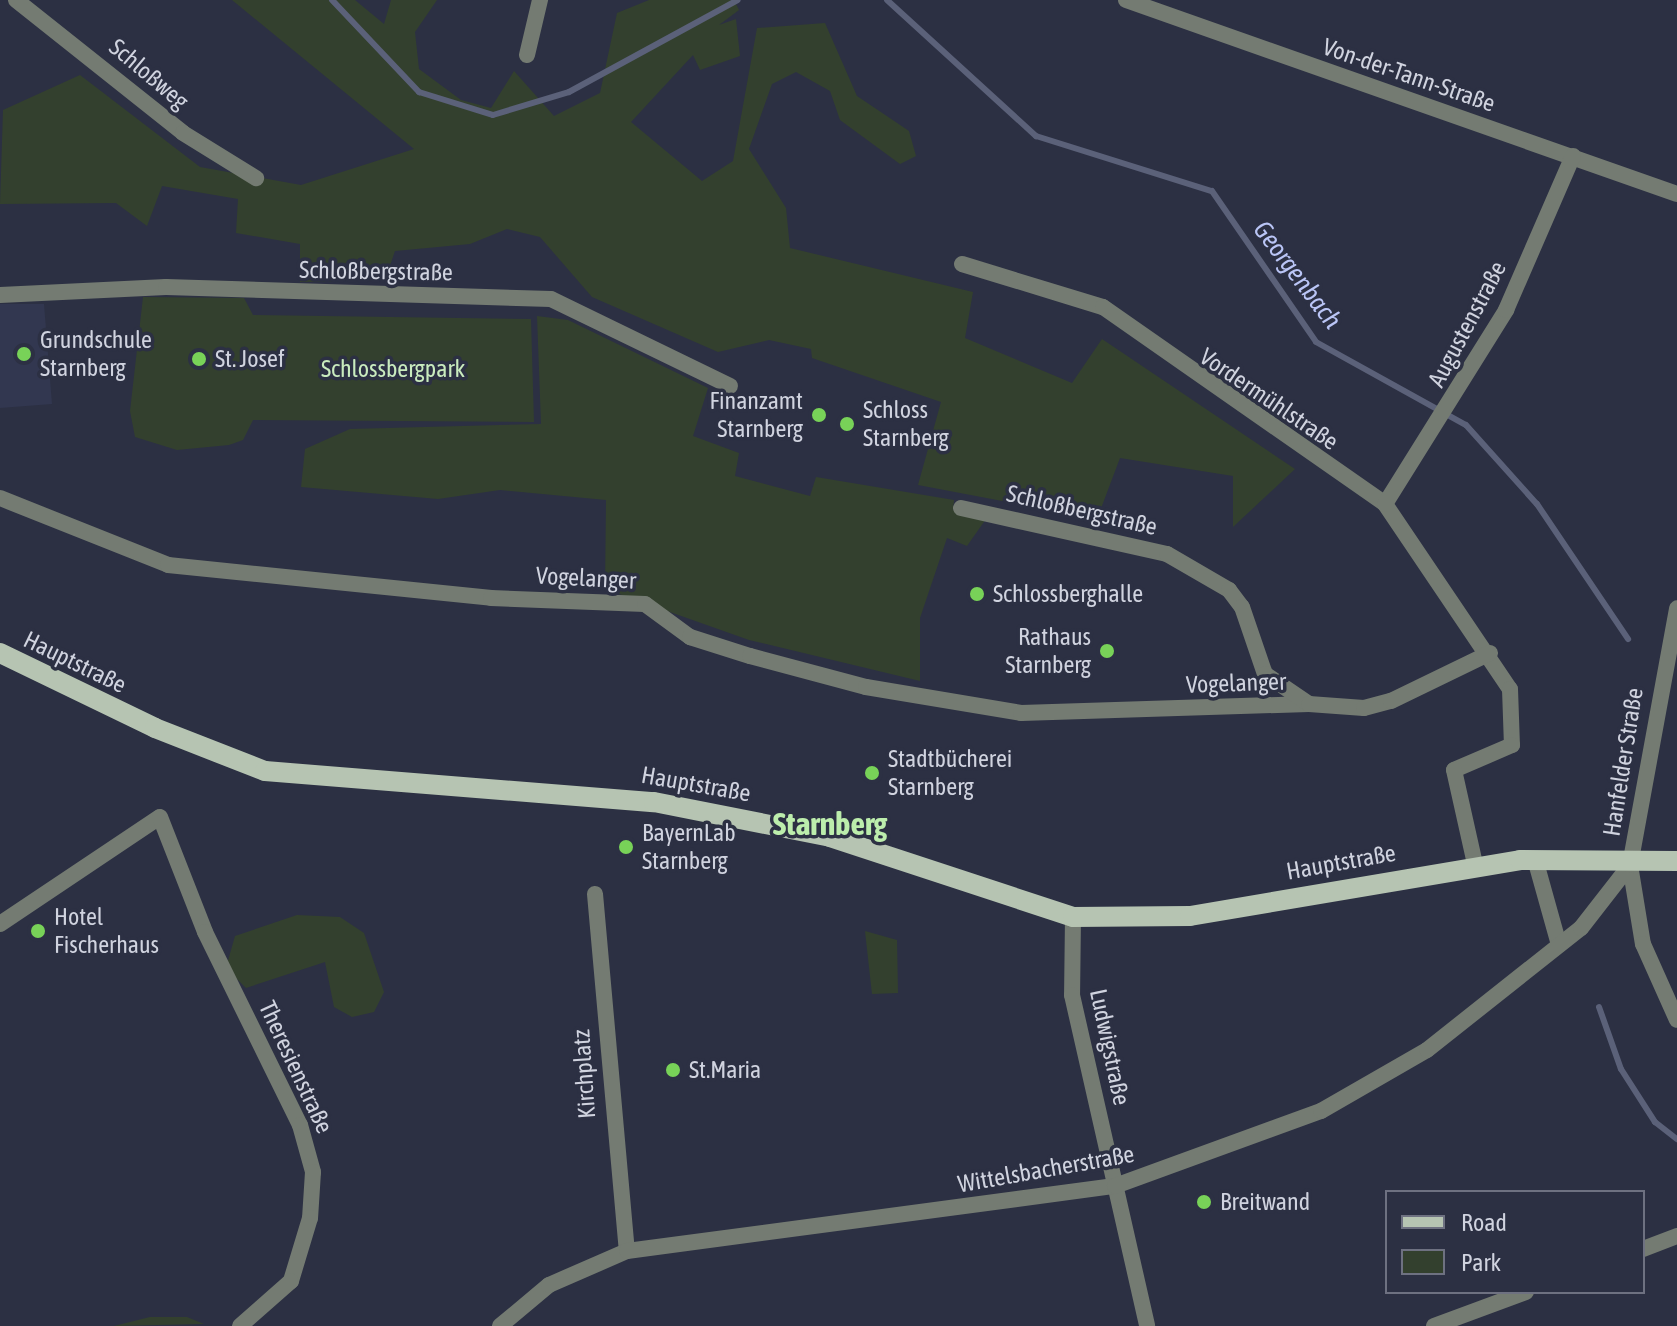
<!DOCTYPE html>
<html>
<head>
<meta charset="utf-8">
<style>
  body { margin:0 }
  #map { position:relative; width:1677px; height:1326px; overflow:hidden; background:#2c3043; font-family:"Asap Condensed",sans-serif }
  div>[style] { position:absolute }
  .built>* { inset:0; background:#323750 }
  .green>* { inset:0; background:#33402e }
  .stream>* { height:6px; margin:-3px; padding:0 3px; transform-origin:3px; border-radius:3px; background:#5b6179 }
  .minor>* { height:16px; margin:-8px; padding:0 8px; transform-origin:8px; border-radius:8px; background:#747b72 }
  .tertiary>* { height:16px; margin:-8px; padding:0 8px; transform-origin:8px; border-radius:8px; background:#747b72 }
  .primary>* { height:20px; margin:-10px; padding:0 10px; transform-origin:10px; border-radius:10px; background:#b6c4b2 }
  .dots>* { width:22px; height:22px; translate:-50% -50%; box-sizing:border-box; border:4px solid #2c3043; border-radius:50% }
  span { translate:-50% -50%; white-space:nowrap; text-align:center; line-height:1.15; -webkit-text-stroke:7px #2c3043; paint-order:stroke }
  .street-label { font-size:24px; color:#d0d3df }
  .poi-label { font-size:24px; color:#d0d3df }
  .left { translate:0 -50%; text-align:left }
  .right { translate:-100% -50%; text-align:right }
  .park-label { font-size:24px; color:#c9ebbe }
  .water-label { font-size:26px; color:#bac5f6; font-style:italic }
  .district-label { font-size:32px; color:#bcedac; font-weight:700 }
  .legend { position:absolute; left:1385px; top:1190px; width:260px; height:104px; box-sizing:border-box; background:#2c3043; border:2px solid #6e7181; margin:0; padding:10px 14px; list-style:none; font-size:24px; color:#d0d3df }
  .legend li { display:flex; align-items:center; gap:16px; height:40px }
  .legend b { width:40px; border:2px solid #6e7181 }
</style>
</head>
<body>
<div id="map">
  <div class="built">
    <i style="clip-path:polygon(0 304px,44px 304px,52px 404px,0 408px)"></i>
  </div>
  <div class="green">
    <i style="clip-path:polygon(232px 0,355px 0,384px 24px,391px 0,437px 0,415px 32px,419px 69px,461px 100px,491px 108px,514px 71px,554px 116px,600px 93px,617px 13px,649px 0,734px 0,739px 10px,719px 25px,736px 19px,740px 56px,700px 70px,693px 55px,631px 122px,702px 181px,733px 161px,757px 28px,825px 23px,857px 96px,909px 131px,916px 156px,900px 164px,840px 120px,830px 91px,796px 72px,772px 84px,749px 149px,786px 208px,790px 248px,973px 292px,965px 338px,1072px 383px,1102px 339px,1295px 469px,1233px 527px,1233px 476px,1120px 458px,1097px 519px,918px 485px,941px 402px,812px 358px,811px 349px,769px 340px,718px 352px,592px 297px,540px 237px,507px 229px,470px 244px,395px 251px,385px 280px,300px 282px,300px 244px,236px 233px,238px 199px,162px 186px,147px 226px,116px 203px,0 204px,3px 110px,80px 75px,200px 167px,301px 185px,414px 149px)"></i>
    <i style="clip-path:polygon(143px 297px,244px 298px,253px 315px,531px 319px,534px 422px,253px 420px,243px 440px,229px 445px,177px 450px,135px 437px,130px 411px)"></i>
    <i style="clip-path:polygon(537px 316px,568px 320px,708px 388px,693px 436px,739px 453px,735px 476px,810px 496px,816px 477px,954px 500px,953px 510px,986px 519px,967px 546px,947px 538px,920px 618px,920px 681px,749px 640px,605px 589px,606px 500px,500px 490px,438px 499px,301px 487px,305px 449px,350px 429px,541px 424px)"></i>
    <i style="clip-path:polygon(297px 915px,340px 917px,364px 933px,384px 992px,374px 1012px,352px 1017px,334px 1007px,325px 962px,246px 988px,236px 978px,227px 964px,235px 936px)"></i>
    <i style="clip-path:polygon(865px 931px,897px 940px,898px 993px,872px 994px)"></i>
    <i style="clip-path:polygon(150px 1317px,187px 1317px,204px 1324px,114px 1326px)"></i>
  </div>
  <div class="stream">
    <i style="left:332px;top:0;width:127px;rotate:46.6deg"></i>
    <i style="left:419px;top:92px;width:77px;rotate:17.3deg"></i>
    <i style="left:493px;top:115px;width:79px;rotate:-16.8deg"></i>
    <i style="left:569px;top:92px;width:192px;rotate:-28.6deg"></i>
    <i style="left:887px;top:0;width:202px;rotate:42.4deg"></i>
    <i style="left:1036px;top:136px;width:184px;rotate:17.4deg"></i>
    <i style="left:1212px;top:191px;width:183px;rotate:55.4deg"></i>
    <i style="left:1316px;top:342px;width:171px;rotate:29deg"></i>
    <i style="left:1466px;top:425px;width:106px;rotate:48.1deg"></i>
    <i style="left:1537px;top:504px;width:163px;rotate:56deg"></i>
    <i style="left:1599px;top:1007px;width:66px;rotate:70.5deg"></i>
    <i style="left:1621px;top:1069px;width:63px;rotate:57.3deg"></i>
    <i style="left:1655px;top:1122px;width:28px;rotate:38deg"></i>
  </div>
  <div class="minor">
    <i style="left:16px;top:0;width:213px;rotate:38.5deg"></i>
    <i style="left:183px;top:133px;width:86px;rotate:31.7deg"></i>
    <i style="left:1126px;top:0;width:584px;rotate:19.4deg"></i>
    <i style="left:527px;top:55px;width:57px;rotate:-76.7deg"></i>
    <i style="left:962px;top:264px;width:147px;rotate:17deg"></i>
    <i style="left:1103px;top:307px;width:344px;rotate:34.9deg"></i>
    <i style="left:1385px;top:504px;width:223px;rotate:56deg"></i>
    <i style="left:1510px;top:689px;width:56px;rotate:88deg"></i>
    <i style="left:1512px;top:745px;width:63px;rotate:156.7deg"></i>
    <i style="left:1454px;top:770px;width:96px;rotate:77.4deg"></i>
    <i style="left:0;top:295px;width:166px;rotate:-2.8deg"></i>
    <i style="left:166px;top:287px;width:385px;rotate:1.8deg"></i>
    <i style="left:551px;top:299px;width:199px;rotate:25.9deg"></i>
    <i style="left:0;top:498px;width:181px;rotate:21.7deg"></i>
    <i style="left:168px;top:565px;width:325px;rotate:5.8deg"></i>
    <i style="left:491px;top:598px;width:154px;rotate:2.2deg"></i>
    <i style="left:645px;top:604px;width:56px;rotate:36.3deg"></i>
    <i style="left:690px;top:637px;width:63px;rotate:17.6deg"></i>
    <i style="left:750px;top:656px;width:120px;rotate:15deg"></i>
    <i style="left:866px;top:687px;width:157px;rotate:9.5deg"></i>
    <i style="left:1021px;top:713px;width:288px;rotate:-1.8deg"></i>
    <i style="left:1385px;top:504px;width:229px;rotate:-58deg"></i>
    <i style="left:1506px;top:310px;width:168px;rotate:-66.5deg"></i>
    <i style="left:961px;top:508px;width:211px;rotate:12.6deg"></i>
    <i style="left:1167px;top:554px;width:72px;rotate:30.1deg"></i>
    <i style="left:1229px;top:590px;width:21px;rotate:53deg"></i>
    <i style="left:1242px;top:607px;width:71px;rotate:71.1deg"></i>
    <i style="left:1265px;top:674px;width:53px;rotate:34.3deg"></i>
    <i style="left:1309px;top:704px;width:55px;rotate:4.2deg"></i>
    <i style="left:1364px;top:708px;width:28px;rotate:-15deg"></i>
    <i style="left:1391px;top:701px;width:110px;rotate:-25.9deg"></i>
    <i style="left:1630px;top:865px;width:80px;rotate:80.7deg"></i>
    <i style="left:1643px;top:944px;width:83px;rotate:65.9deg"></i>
    <i style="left:595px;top:894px;width:358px;rotate:84.9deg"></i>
    <i style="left:1073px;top:917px;width:78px;rotate:90.7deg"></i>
    <i style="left:1072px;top:995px;width:339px;rotate:77.2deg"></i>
    <i style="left:0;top:924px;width:192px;rotate:-33.8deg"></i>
    <i style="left:160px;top:817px;width:123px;rotate:68.6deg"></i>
    <i style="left:205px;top:932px;width:215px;rotate:63.8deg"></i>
    <i style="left:300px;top:1125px;width:49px;rotate:74.5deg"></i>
    <i style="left:313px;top:1172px;width:46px;rotate:93.7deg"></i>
    <i style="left:310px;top:1218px;width:66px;rotate:106.8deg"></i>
    <i style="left:291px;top:1281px;width:68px;rotate:138.6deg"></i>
    <i style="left:1643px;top:1249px;width:36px;rotate:-21deg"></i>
    <i style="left:1434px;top:1326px;width:98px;rotate:-20.3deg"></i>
  </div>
  <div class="tertiary">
    <i style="left:1535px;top:859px;width:89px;rotate:74.4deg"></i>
    <i style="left:500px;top:1326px;width:64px;rotate:-39.9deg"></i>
    <i style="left:549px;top:1285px;width:85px;rotate:-23.6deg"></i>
    <i style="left:627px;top:1251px;width:492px;rotate:-7.6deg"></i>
    <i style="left:1115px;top:1186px;width:219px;rotate:-20deg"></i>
    <i style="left:1321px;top:1111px;width:122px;rotate:-29.9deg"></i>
    <i style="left:1427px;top:1050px;width:196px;rotate:-38.4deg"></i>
    <i style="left:1581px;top:928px;width:80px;rotate:-52.1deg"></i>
    <i style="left:1630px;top:865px;width:261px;rotate:-79.6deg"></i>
  </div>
  <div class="primary">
    <i style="left:0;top:653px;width:172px;rotate:25.8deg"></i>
    <i style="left:155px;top:728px;width:118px;rotate:21.4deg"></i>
    <i style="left:265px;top:771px;width:390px;rotate:4.6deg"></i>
    <i style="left:654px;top:802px;width:179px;rotate:11.2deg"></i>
    <i style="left:830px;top:837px;width:256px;rotate:18.2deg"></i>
    <i style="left:1073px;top:917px;width:117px;rotate:-0.5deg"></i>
    <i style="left:1190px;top:916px;width:335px;rotate:-9.6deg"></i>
    <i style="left:1520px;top:860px;width:157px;rotate:0.4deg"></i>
  </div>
  <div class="dots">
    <i style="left:24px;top:354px;background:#78d258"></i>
    <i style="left:199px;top:359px;background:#78d258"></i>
    <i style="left:819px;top:415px;background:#78d258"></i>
    <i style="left:847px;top:424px;background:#78d258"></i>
    <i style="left:977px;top:594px;background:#78d258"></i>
    <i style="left:1107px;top:651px;background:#78d258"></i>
    <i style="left:872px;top:773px;background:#78d258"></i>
    <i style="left:626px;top:847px;background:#78d258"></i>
    <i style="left:38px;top:931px;background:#78d258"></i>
    <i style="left:673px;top:1070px;background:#78d258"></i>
    <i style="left:1204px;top:1202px;background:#78d258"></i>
  </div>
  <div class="street-label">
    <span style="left:149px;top:74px;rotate:40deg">Schloßweg</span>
    <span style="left:1409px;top:75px;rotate:19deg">Von-der-Tann-Straße</span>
    <span style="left:376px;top:271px;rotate:1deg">Schloßbergstraße</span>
    <span style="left:1467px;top:324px;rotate:-62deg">Augustenstraße</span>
    <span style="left:1269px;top:399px;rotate:34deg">Vordermühlstraße</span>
    <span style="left:1082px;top:510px;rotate:13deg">Schloßbergstraße</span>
    <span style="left:586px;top:578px;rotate:3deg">Vogelanger</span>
    <span style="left:75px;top:662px;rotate:26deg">Hauptstraße</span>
    <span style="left:1236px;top:683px;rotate:-2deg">Vogelanger</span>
    <span style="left:1623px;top:762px;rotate:-81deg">Hanfelder Straße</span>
    <span style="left:696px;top:784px;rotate:10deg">Hauptstraße</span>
    <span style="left:1341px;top:862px;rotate:-10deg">Hauptstraße</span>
    <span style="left:1110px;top:1047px;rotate:78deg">Ludwigstraße</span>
    <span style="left:296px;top:1067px;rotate:65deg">Theresienstraße</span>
    <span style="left:584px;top:1074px;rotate:-94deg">Kirchplatz</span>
    <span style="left:1046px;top:1169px;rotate:-10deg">Wittelsbacherstraße</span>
  </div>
  <div class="poi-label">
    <span class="left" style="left:40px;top:354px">Grundschule<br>Starnberg</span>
    <span class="left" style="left:215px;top:359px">St. Josef</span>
    <span class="right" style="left:803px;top:415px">Finanzamt<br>Starnberg</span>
    <span class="left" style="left:863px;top:424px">Schloss<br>Starnberg</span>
    <span class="left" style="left:993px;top:594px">Schlossberghalle</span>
    <span class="right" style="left:1091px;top:651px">Rathaus<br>Starnberg</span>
    <span class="left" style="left:888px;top:773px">Stadtbücherei<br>Starnberg</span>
    <span class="left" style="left:642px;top:847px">BayernLab<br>Starnberg</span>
    <span class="left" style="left:54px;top:931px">Hotel<br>Fischerhaus</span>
    <span class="left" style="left:689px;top:1070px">St.Maria</span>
    <span class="left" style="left:1220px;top:1202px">Breitwand</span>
  </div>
  <div class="park-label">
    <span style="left:393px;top:369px">Schlossbergpark</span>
  </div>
  <div class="water-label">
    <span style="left:1297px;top:275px;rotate:53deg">Georgenbach</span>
  </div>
  <div class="district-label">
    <span style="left:830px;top:824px">Starnberg</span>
  </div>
  <ul class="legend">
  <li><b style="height:10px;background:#b6c4b2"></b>Road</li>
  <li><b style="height:22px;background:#33402e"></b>Park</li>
  </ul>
</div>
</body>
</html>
